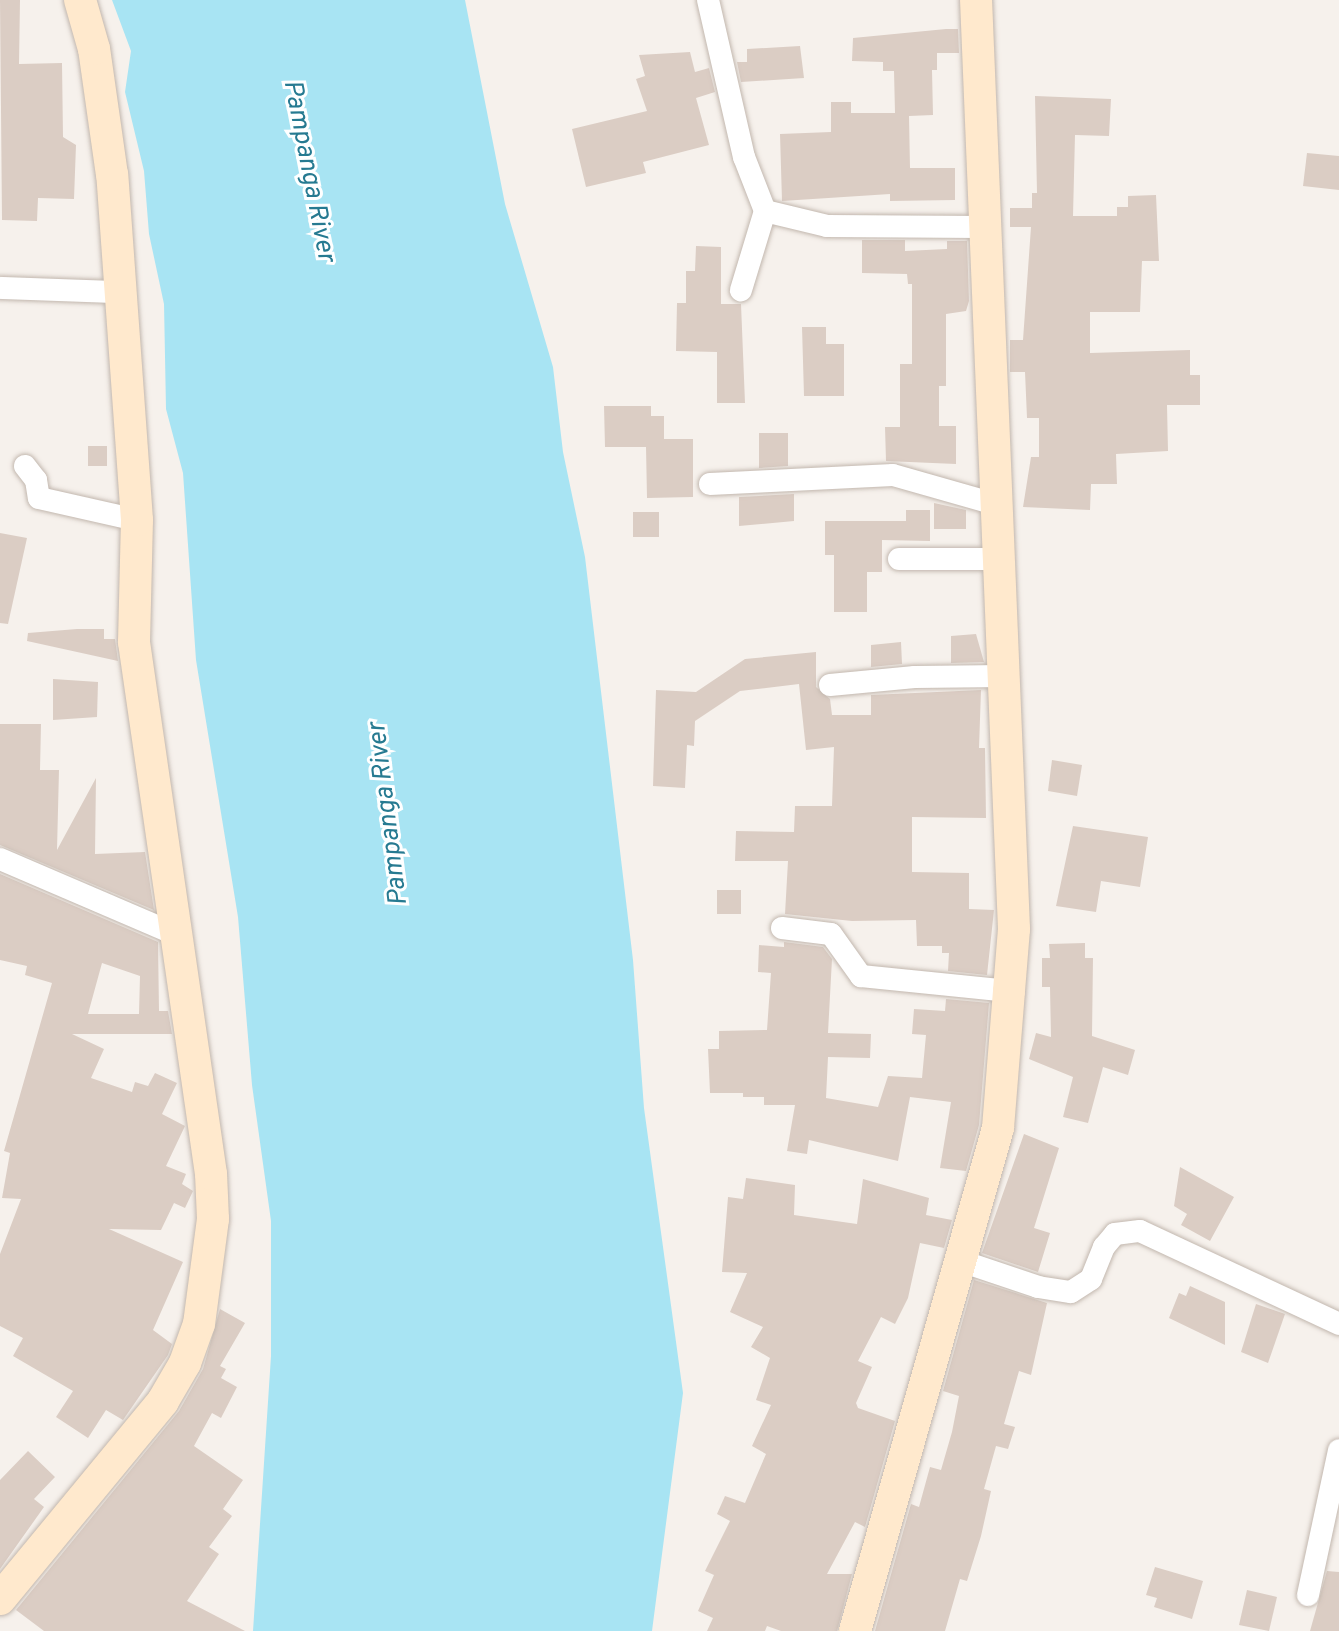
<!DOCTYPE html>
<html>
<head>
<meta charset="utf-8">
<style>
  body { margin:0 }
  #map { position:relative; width:1339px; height:1631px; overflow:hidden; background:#f6f1ec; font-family:Overpass,sans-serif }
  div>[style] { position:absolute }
  .water>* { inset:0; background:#a8e4f3 }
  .building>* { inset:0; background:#dbcdc4 }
  .roads { filter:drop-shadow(0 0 2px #c2b7ae) drop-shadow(0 0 2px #c2b7ae) }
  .street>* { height:22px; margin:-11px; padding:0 11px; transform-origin:11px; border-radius:11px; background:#fff }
  .secondary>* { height:32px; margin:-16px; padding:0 16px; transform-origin:16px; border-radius:16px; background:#ffe9cd }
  span { translate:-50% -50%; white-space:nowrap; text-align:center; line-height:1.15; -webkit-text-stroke:6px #fff; paint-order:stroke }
  .water-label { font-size:26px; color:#267a91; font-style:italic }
</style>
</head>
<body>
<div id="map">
  <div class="water">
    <i style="clip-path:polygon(112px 0,465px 0,505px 204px,553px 367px,563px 452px,585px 557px,633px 960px,644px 1108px,683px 1393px,652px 1631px,253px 1631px,271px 1356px,271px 1221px,252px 1085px,238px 917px,196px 660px,183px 473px,166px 409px,164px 304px,149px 234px,144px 171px,125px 92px,131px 51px)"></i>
  </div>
  <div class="building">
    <i style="clip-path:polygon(0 0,20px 0,19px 64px,62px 63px,63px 137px,76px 145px,74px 199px,38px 198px,37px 221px,2px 220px)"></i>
    <i style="clip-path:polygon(946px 29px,958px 29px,959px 53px,937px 53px,937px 70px,932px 70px,933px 115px,909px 116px,910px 168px,955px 168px,955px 200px,890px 201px,890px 194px,782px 201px,780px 134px,831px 132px,831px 102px,851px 102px,851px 113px,895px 113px,894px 71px,883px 71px,883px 62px,852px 61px,853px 38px)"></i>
    <i style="clip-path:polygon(800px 46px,804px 78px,741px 82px,737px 62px,747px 62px,747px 49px)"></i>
    <i style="clip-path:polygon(690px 52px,695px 72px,709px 68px,715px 92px,696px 98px,709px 145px,643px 162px,646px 173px,586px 187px,572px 129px,647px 111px,636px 79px,645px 76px,639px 55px)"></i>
    <i style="clip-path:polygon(1035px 96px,1111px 99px,1109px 136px,1075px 135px,1073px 216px,1117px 216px,1117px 207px,1128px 207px,1128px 196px,1156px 195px,1159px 261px,1142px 261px,1140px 312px,1090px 312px,1090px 353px,1190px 350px,1190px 375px,1200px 375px,1200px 405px,1167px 405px,1168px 451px,1116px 454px,1117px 484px,1091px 484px,1090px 510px,1023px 507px,1031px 457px,1039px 457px,1039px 418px,1027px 418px,1025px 372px,1010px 372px,1010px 340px,1023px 340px,1031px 227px,1010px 227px,1010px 208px,1032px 208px,1032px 193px,1037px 193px)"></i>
    <i style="clip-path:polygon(1307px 153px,1339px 156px,1339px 190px,1303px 186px)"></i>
    <i style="clip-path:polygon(862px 240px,905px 240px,905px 251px,947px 249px,947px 241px,967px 241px,969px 301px,966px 311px,946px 314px,946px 386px,939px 386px,939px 426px,956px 426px,956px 464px,886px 461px,885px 427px,900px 427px,900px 364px,912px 364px,912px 284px,908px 284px,907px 274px,862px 273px)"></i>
    <i style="clip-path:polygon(696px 246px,721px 247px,721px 304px,741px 304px,745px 403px,717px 403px,717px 352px,676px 351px,677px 303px,686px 303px,686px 271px,695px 271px)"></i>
    <i style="clip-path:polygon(802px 327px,826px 327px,826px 344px,844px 344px,844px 396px,804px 396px)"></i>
    <i style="clip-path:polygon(604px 406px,651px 406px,651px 416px,664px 416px,664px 439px,693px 439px,693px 497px,647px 498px,646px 447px,605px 447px)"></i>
    <i style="clip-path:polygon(759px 433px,788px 433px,788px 466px,759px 468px)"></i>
    <i style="clip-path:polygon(88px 446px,107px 446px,107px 466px,88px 466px)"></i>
    <i style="clip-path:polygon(794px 494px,794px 521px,739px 526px,739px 497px)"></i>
    <i style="clip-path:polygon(934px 503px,966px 510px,966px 529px,934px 529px)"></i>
    <i style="clip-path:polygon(906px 510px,930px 510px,930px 541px,882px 540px,882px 572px,867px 572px,867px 612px,834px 612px,834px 555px,825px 555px,825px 521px,906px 521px)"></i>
    <i style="clip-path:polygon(633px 512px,659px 512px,659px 537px,633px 537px)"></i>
    <i style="clip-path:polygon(0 533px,27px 538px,8px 624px,0 623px)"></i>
    <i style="clip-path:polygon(77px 629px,104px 629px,104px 639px,115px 639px,118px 661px,27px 641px,28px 633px)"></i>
    <i style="clip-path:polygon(976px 634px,984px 662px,951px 663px,951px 636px)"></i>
    <i style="clip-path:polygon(901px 642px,902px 664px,871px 667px,871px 645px)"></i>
    <i style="clip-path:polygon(816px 652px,816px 687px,830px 699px,832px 715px,871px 715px,871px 695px,981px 690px,979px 748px,985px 748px,986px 818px,912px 817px,912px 872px,969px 873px,969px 909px,994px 910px,987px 975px,948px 971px,949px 953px,942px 953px,942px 946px,917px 946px,916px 920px,852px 921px,785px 914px,788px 861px,735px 861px,736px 831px,794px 832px,795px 806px,832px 806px,834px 747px,806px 750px,799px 684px,740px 691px,695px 721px,694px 746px,687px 745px,685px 788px,653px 786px,656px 690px,696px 692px,745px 659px)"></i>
    <i style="clip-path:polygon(53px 679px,98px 682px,97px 717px,53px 720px)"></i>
    <i style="clip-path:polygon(0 724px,41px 724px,40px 770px,59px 770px,57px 850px,96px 778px,95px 854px,145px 852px,154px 910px,0 845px)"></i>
    <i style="clip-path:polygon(1052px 760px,1082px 765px,1077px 796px,1048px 791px)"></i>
    <i style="clip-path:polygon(1073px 826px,1148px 837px,1140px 887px,1101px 881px,1096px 912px,1056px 906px)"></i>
    <i style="clip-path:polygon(evenodd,0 874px,158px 942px,159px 1011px,168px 1011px,172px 1034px,72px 1034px,104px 1049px,91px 1078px,132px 1092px,135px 1082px,148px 1086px,155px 1073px,177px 1083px,162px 1114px,185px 1126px,166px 1166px,186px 1174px,182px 1184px,193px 1191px,185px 1208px,174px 1203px,161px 1230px,109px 1229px,183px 1262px,153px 1330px,172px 1344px,168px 1355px,123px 1420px,106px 1410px,88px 1438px,56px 1417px,73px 1391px,13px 1356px,23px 1338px,0 1326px,0 1254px,21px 1199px,2px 1198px,10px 1153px,4px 1151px,52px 983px,25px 975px,27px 966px,0 960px,0 874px,102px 963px,140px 976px,139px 1014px,88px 1014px,102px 963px)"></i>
    <i style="clip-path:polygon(717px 890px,741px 890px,741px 914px,717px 914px)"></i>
    <i style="clip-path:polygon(784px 942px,823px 947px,832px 959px,828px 1033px,871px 1034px,870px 1058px,828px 1057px,826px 1098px,878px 1107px,888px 1076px,922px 1078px,926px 1035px,912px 1034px,914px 1009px,945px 1011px,946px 999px,989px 1003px,979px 1125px,966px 1171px,940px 1168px,951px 1102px,910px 1097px,898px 1161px,809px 1140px,807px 1154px,787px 1151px,795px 1105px,764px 1105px,764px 1097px,743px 1097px,743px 1093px,710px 1093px,708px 1049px,719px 1049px,719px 1031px,767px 1030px,771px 973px,758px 972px,759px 945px,784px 947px)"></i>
    <i style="clip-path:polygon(1085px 943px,1085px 958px,1093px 958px,1092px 1036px,1135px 1050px,1128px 1075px,1103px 1067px,1088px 1123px,1063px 1117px,1073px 1077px,1029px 1059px,1036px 1033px,1051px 1037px,1050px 987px,1042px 987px,1042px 958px,1050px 958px,1049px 944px)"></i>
    <i style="clip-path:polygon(1024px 1134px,1059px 1148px,1034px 1228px,1050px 1233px,1038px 1272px,982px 1253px)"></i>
    <i style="clip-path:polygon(1180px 1167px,1234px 1197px,1210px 1241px,1181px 1225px,1187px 1214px,1174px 1206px)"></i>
    <i style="clip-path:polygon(746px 1178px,795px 1185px,794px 1215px,857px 1224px,863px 1179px,929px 1198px,926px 1215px,952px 1220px,944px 1248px,920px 1243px,908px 1298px,895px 1324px,881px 1317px,858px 1361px,872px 1367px,856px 1403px,858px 1408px,895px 1421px,865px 1527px,855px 1522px,827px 1574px,852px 1574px,837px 1631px,781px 1631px,767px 1626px,765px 1631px,707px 1631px,713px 1618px,698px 1611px,714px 1575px,705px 1571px,730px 1521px,717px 1514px,725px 1496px,745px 1503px,766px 1454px,752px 1446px,771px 1405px,756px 1400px,770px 1358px,751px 1347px,763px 1327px,730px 1312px,747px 1273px,722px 1272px,728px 1197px,743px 1199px)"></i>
    <i style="clip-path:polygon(974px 1280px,1047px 1303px,1031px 1375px,1019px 1371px,1004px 1424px,1015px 1427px,1008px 1449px,996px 1446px,984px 1489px,991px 1491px,981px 1536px,967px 1581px,960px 1579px,945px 1631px,875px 1631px,911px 1504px,919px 1507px,930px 1467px,941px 1470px,952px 1432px,959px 1396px,943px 1391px)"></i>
    <i style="clip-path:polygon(1190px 1286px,1225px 1302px,1225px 1345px,1169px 1318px,1179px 1293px,1186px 1296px)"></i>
    <i style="clip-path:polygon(1256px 1304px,1285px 1314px,1268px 1363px,1241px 1352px)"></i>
    <i style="clip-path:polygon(220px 1309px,245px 1323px,220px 1366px,226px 1369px,221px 1378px,237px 1387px,221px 1418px,212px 1413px,194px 1446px,243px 1480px,223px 1509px,232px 1516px,209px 1547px,219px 1554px,187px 1601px,245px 1631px,44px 1631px,16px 1610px,179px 1411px,203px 1369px)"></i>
    <i style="clip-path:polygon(28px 1451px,55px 1477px,34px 1499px,44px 1507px,0 1569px,0 1480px)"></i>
    <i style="clip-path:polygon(1155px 1567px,1203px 1581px,1192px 1619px,1154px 1607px,1157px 1598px,1146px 1595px)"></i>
    <i style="clip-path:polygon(1327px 1571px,1339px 1572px,1339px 1631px,1310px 1631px)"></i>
    <i style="clip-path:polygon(1247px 1590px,1277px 1597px,1269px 1631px,1239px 1625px)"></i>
  </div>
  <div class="roads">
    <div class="street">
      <i style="left:708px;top:0;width:161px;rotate:77.1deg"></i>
      <i style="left:744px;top:157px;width:58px;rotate:68.7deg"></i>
      <i style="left:765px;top:211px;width:83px;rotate:106.9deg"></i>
      <i style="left:765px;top:211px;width:64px;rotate:13.6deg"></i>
      <i style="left:827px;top:226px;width:155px;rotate:0.4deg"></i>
      <i style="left:0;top:288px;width:117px;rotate:2deg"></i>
      <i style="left:25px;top:466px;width:18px;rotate:52deg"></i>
      <i style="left:36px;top:480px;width:18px;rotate:81deg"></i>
      <i style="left:39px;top:498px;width:100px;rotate:12.7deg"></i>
      <i style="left:710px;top:484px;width:183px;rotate:-2.8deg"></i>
      <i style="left:893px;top:475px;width:106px;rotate:15.9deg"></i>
      <i style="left:899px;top:559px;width:100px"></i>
      <i style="left:830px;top:685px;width:85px;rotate:-5.4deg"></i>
      <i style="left:915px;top:677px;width:89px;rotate:-0.6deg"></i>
      <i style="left:0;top:859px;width:193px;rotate:23.2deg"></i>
      <i style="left:782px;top:928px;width:49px;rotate:7deg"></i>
      <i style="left:831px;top:934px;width:52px;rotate:54.5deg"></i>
      <i style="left:861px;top:976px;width:149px;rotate:5.8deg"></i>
      <i style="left:958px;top:1260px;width:84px;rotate:18.6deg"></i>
      <i style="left:1038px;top:1287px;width:33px;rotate:9deg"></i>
      <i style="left:1071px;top:1292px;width:24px;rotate:-33deg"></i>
      <i style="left:1091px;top:1279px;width:35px;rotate:-68deg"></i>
      <i style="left:1104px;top:1247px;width:17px;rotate:-50deg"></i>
      <i style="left:1115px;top:1234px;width:25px;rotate:-7deg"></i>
      <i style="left:1140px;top:1231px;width:220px;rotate:25deg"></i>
      <i style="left:1308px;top:1595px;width:148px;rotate:-77.9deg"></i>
    </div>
    <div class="secondary">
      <i style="left:0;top:1599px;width:256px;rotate:-50.5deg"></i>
      <i style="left:163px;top:1401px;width:44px;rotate:-59.9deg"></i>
      <i style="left:185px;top:1363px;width:41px;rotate:-70.3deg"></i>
      <i style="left:199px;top:1324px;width:106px;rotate:-82.4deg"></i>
      <i style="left:213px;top:1219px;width:45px;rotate:-92.5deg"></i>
      <i style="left:211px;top:1174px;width:538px;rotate:-98.24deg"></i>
      <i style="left:134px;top:642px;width:122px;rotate:-88.6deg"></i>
      <i style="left:137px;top:520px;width:346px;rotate:-94.1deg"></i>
      <i style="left:112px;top:175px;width:127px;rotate:-98.1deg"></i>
      <i style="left:94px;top:49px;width:51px;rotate:-105.9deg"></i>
      <i style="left:855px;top:1631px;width:523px;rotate:-74.13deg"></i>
      <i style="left:998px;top:1128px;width:137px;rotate:-85.4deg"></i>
      <i style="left:1009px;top:991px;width:62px;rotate:-85.4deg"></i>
      <i style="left:1014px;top:929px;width:930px;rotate:-92.34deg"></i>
    </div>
  </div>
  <div class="water-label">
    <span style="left:308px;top:171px;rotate:79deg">Pampanga River</span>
    <span style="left:389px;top:814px;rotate:-97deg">Pampanga River</span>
  </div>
</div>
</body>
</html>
